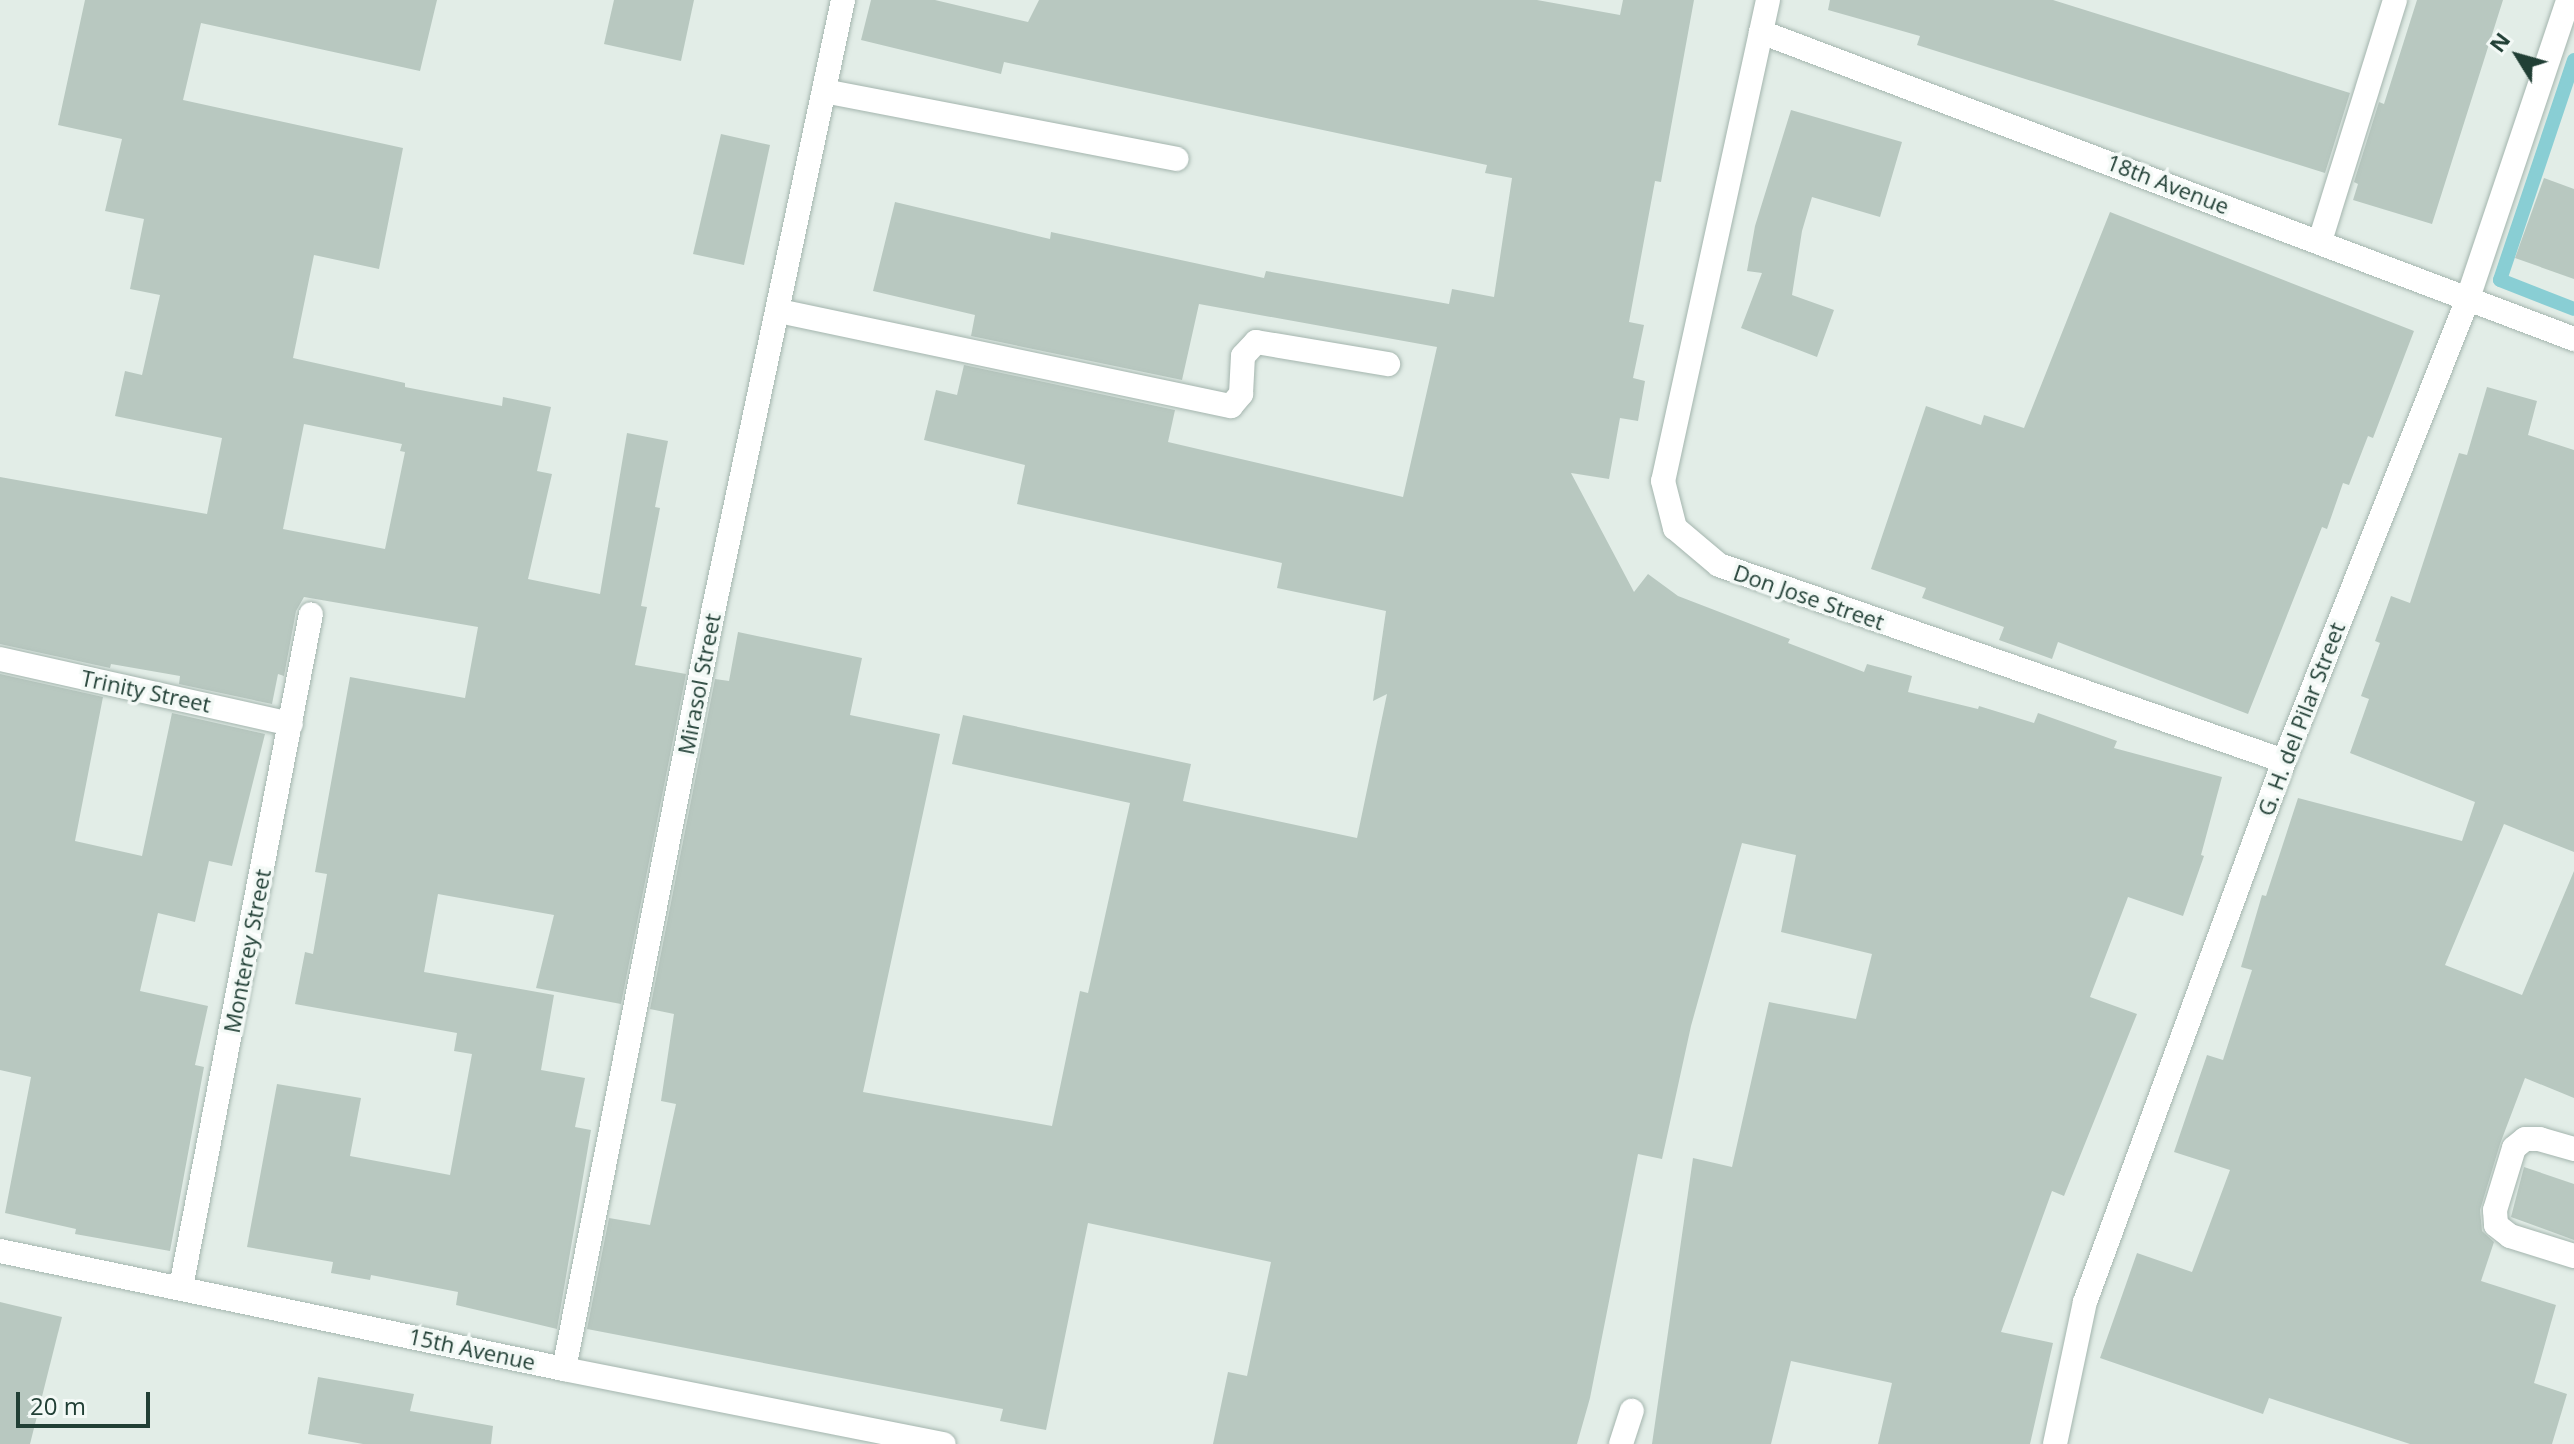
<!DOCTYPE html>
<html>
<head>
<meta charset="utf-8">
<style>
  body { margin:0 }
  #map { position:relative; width:2574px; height:1444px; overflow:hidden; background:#e2ede7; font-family:"Open Sans",sans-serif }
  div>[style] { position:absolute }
  .stream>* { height:14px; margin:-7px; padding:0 7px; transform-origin:7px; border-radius:7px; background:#89ced4 }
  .building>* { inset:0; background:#b8c8c0 }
  .roads { filter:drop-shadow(0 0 2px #a4b5ae) drop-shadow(0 0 2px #a4b5ae) }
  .service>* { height:24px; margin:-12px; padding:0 12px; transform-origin:12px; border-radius:12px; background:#fff }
  .minor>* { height:24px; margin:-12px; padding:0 12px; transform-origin:12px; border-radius:12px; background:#fff }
  .secondary>* { height:24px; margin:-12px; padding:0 12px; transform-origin:12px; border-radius:12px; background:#fff }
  span { translate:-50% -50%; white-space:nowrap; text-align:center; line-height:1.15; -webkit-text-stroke:7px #f3f9f6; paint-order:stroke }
  .street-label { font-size:22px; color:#213f35 }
  .north { position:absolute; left:2478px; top:16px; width:80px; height:80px; -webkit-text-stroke:6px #f3f9f6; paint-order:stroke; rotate:307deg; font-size:22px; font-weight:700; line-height:32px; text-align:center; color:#213f35 }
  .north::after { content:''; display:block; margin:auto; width:28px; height:36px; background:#213f35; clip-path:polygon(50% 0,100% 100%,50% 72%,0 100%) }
  .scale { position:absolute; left:16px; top:1392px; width:134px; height:36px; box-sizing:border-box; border:4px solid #213f35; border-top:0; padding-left:10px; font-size:24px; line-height:28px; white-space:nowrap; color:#213f35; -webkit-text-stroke:6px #f3f9f6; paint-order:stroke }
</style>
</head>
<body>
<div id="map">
  <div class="stream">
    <i style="left:2574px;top:60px;width:232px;rotate:108.6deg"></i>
    <i style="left:2500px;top:280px;width:79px;rotate:21.4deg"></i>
  </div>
  <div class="building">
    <i style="clip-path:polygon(evenodd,85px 0,437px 0,420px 71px,201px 23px,183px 100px,403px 148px,379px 269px,314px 255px,293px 358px,405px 383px,405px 387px,502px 406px,503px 397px,551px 407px,537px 471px,552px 474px,528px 579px,600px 594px,627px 433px,668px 441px,655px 507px,660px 508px,641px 606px,647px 607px,635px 665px,686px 674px,621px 1004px,536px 988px,554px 915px,438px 894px,424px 972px,554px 995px,541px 1070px,585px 1078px,575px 1127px,591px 1130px,557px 1329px,456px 1305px,458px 1292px,371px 1275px,370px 1280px,331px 1273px,333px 1262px,247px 1247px,277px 1084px,361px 1098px,350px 1156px,450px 1175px,472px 1054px,454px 1051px,457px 1033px,295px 1004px,305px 952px,313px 954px,327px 874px,315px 872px,350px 677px,465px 698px,478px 627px,304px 597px,296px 611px,284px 676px,278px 674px,272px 704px,179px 684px,180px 676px,111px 664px,110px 668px,0 644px,0 477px,207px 514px,222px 438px,115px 416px,125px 371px,142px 375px,160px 295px,130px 289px,144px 219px,105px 211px,122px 139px,58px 125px,85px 0,304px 424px,402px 444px,400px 451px,405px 452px,385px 549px,283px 529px,304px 424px)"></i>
    <i style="clip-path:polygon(614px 0,694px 0,681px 61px,604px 44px)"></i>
    <i style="clip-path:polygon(871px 0,935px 0,1028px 22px,1039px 0,1537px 0,1620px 15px,1623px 0,1694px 0,1661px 182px,1655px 181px,1629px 322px,1644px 325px,1633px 378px,1645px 381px,1638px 421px,1620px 418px,1609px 479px,1571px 473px,1634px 592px,1648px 574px,1678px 596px,1790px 639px,1788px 643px,1864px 672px,1867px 664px,1912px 676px,1908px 692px,1978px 709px,1979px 706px,2034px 723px,2038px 713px,2117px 741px,2114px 748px,2222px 777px,2201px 855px,2204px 856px,2183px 916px,2128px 897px,2090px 997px,2137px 1014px,2064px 1196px,2052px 1191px,2001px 1332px,2053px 1343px,2030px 1444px,1878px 1444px,1892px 1383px,1791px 1361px,1771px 1444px,1652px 1444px,1693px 1158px,1732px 1167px,1769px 1002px,1856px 1019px,1872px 954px,1781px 932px,1796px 855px,1742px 843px,1691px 1026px,1662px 1159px,1638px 1154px,1590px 1398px,1577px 1444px,1213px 1444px,1228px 1372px,1247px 1376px,1271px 1262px,1088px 1223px,1046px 1430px,1000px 1421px,1003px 1409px,587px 1329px,609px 1218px,650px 1225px,676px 1104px,661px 1101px,674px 1014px,650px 1009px,715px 679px,729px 681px,738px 632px,862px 658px,850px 715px,940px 734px,863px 1092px,1052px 1126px,1080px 991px,1088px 993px,1130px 803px,952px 764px,963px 715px,1191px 764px,1183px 801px,1357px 838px,1387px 694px,1373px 701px,1386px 611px,1277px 588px,1282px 563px,1017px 504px,1025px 465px,924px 440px,936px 390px,957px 395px,964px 365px,1175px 410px,1168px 442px,1403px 497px,1437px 347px,1199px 304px,1182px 380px,971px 336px,975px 315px,873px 291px,895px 202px,1050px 239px,1051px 232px,1264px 278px,1266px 271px,1449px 304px,1452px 289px,1494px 297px,1512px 178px,1485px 173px,1487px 165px,1004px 62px,1001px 74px,861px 40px)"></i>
    <i style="clip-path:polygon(1830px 0,2053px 0,2350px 93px,2325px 173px,1917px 45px,1920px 36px,1828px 10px)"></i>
    <i style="clip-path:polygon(2417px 0,2503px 0,2432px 224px,2353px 200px,2358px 184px,2354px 182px,2379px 102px,2384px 104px)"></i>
    <i style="clip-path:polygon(1791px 110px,1902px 142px,1880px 217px,1812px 197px,1802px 231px,1792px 295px,1834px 310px,1817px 357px,1741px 328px,1762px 273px,1747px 271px,1755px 226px)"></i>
    <i style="clip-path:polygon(721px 134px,770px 145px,744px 265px,693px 254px)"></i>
    <i style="clip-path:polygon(2544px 178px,2574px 189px,2574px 279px,2515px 258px)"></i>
    <i style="clip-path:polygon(2110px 212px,2414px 331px,2373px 438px,2368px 436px,2349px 485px,2343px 483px,2327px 529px,2322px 527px,2248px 714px,2058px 642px,2052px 659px,1999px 640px,2004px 627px,1922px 598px,1926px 588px,1871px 569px,1926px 406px,1981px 425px,1984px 415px,2024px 428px)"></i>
    <i style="clip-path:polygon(2487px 387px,2537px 401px,2528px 435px,2574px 450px,2574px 852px,2504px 824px,2445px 965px,2522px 995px,2574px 871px,2574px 1098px,2525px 1078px,2500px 1144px,2480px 1210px,2482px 1231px,2494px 1242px,2481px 1281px,2556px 1305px,2534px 1383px,2567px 1394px,2552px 1444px,2410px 1444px,2269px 1398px,2263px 1414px,2100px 1358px,2137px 1253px,2192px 1272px,2230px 1170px,2174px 1152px,2207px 1055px,2223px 1060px,2252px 970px,2241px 967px,2262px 895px,2266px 896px,2298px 798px,2462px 841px,2475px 802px,2350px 753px,2369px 699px,2361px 696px,2380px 643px,2375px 641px,2391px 596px,2410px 603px,2459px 453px,2467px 455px)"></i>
    <i style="clip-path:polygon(0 674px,103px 697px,75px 841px,142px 856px,172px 713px,265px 734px,232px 866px,209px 861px,195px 922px,158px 913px,140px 991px,208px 1006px,195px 1065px,204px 1067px,170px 1251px,75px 1234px,76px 1229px,5px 1213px,31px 1077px,0 1070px)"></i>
    <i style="clip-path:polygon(2524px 1167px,2574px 1184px,2574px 1240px,2511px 1217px)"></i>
    <i style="clip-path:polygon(0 1302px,62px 1317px,30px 1444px,0 1444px)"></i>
    <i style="clip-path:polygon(318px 1377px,414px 1394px,410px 1411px,493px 1426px,491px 1444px,363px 1444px,308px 1434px)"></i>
  </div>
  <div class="roads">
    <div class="service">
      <i style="left:824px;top:91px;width:359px;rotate:10.9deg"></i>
      <i style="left:2320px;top:241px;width:252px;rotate:-72.7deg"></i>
      <i style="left:779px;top:311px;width:462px;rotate:11.9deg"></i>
      <i style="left:1231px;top:406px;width:16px;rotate:-50deg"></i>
      <i style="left:1241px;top:394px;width:38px;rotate:-87deg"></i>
      <i style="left:1243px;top:356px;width:19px;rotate:-47deg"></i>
      <i style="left:1256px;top:342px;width:134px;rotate:9.5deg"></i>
      <i style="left:2574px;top:1149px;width:35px;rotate:-164deg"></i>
      <i style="left:2540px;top:1139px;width:15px;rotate:180deg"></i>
      <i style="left:2525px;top:1139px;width:14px;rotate:141deg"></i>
      <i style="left:2514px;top:1148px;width:65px;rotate:107deg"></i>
      <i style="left:2495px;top:1210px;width:15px;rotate:86deg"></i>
      <i style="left:2496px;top:1225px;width:18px;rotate:38deg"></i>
      <i style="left:2510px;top:1236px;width:67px;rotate:17.4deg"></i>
      <i style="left:1621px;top:1444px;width:35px;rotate:-72deg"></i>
    </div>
    <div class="minor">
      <i style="left:1768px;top:0;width:492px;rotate:102.3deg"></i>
      <i style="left:1663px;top:481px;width:49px;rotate:75.7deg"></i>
      <i style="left:1675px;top:528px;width:57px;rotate:40.1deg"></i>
      <i style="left:1719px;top:565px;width:598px;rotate:19.13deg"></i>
      <i style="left:1761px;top:32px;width:869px;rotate:20.69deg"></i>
      <i style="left:0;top:659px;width:298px;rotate:12.6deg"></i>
      <i style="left:181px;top:1287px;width:685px;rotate:-79.07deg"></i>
      <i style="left:564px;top:1369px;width:777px;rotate:-78.86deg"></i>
      <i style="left:714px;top:607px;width:621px;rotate:-78deg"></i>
      <i style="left:2055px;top:1444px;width:145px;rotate:-78.1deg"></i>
      <i style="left:2085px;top:1302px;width:576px;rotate:-69.8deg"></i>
      <i style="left:2284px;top:761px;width:498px;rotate:-68.3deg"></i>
      <i style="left:2468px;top:298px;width:314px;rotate:-71.4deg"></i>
    </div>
    <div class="secondary">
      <i style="left:0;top:1251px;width:576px;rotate:11.82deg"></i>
      <i style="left:564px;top:1369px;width:387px;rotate:11.2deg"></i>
    </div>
  </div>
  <div class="street-label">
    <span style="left:2168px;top:184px;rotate:21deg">18th Avenue</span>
    <span style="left:1809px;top:597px;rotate:19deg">Don Jose Street</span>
    <span style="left:699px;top:684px;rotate:-79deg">Mirasol Street</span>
    <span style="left:146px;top:691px;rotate:12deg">Trinity Street</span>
    <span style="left:2301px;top:719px;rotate:-69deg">G. H. del Pilar Street</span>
    <span style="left:247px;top:951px;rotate:-79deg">Monterey Street</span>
    <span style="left:472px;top:1349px;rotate:12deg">15th Avenue</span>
  </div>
  <div class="north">N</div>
  <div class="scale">20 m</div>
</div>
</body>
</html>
